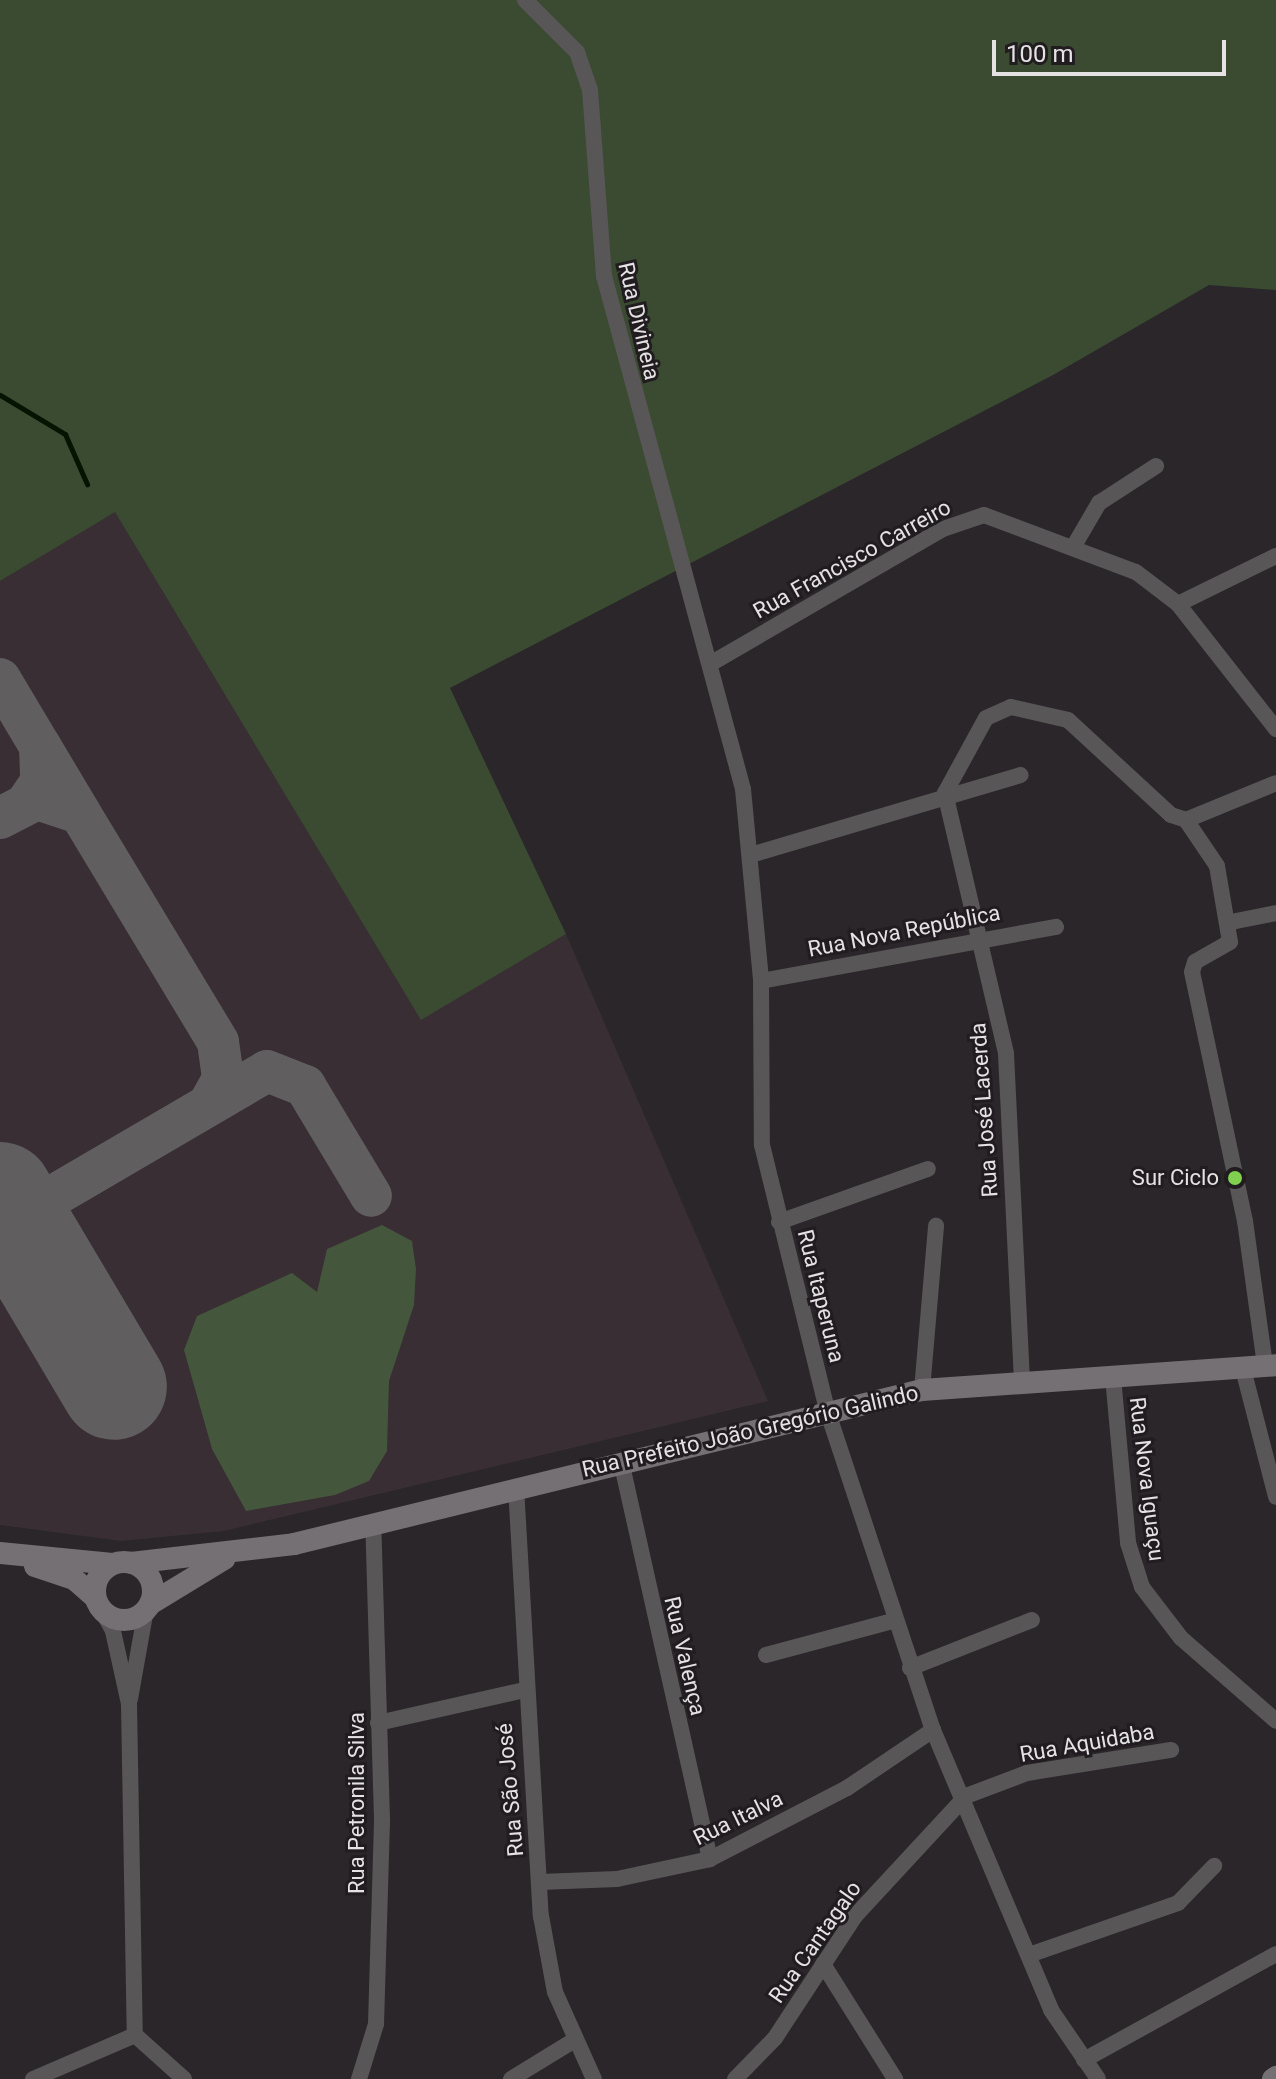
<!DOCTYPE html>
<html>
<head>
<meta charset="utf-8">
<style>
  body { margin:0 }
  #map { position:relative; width:1276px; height:2079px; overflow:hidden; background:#2a2629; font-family:Roboto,sans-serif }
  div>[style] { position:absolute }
  .built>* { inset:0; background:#382e34 }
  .green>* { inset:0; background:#3a4b31 }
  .forest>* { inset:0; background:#44563b }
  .stream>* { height:5px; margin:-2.5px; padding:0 2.5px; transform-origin:2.5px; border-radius:2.5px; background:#051300 }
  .taxiway>* { height:42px; margin:-21px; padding:0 21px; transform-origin:21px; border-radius:21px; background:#615e60 }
  .runway>* { height:106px; margin:-53px; padding:0 53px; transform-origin:53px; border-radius:53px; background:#615e60 }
  .minor>* { height:16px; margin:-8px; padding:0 8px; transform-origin:8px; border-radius:8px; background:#595658 }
  .secondary>* { height:22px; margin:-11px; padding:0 11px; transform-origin:11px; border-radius:11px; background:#747073 }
  .secondary>.ring { margin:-11px; padding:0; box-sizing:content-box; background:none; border:22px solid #747073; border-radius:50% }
  .dots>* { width:22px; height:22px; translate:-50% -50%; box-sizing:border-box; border:4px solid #211c1f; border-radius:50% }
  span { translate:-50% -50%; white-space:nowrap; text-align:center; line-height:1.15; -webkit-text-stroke:6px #211c1f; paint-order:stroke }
  .street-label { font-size:22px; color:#e5e2e4 }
  .poi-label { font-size:22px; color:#e5e2e4 }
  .right { translate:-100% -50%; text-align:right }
  .scale { position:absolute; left:992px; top:40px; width:234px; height:36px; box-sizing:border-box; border:4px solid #e5e2e4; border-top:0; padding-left:10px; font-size:24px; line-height:28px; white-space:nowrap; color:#e5e2e4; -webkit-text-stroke:6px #211c1f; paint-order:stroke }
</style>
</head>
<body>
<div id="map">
  <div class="built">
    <i style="clip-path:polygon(115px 511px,422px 1019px,566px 934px,768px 1401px,224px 1531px,121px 1541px,0 1525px,0 581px)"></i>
  </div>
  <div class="green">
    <i style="clip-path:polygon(0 0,1276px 0,1276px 290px,1209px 285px,1053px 375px,450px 688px,566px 934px,421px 1020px,115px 512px,0 581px)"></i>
  </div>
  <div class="forest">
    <i style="clip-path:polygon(382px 1225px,412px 1241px,416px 1269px,414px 1305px,389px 1381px,387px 1451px,369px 1481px,335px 1495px,246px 1511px,212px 1449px,184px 1350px,197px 1316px,292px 1273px,317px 1292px,327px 1249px)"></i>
  </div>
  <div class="stream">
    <i style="left:0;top:395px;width:76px;rotate:31deg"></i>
    <i style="left:65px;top:434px;width:55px;rotate:66.3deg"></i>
  </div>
  <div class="taxiway">
    <i style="left:0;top:679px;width:78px;rotate:59.2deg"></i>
    <i style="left:80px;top:813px;width:267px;rotate:58.9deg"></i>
    <i style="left:218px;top:1042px;width:37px;rotate:82deg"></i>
    <i style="left:223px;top:1079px;width:26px;rotate:119deg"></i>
    <i style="left:0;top:818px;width:42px;rotate:-27.2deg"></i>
    <i style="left:37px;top:799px;width:45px;rotate:18deg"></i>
    <i style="left:80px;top:813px;width:78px;rotate:-120.8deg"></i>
    <i style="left:40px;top:746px;width:36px;rotate:88deg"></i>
    <i style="left:41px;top:782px;width:23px;rotate:124deg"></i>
    <i style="left:0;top:1189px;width:32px;rotate:28deg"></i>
    <i style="left:28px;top:1204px;width:23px;rotate:-15deg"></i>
    <i style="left:50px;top:1198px;width:26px;rotate:129deg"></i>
    <i style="left:34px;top:1218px;width:40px;rotate:85.7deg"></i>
    <i style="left:50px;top:1198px;width:251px;rotate:-30.3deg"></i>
    <i style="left:267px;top:1071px;width:41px;rotate:21.5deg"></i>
    <i style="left:305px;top:1086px;width:128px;rotate:59deg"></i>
  </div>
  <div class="runway">
    <i style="left:0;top:1195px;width:223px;rotate:59.3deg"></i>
  </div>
  <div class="minor">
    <i style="left:525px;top:0;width:74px;rotate:45deg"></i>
    <i style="left:577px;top:52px;width:40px;rotate:71.1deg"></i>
    <i style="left:590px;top:90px;width:187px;rotate:85.7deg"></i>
    <i style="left:604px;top:276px;width:531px;rotate:74.84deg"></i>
    <i style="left:743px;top:789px;width:193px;rotate:84.6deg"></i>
    <i style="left:761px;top:981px;width:164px;rotate:89.7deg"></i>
    <i style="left:762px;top:1145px;width:276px;rotate:76.2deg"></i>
    <i style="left:828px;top:1413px;width:334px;rotate:71.7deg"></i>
    <i style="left:933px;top:1730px;width:304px;rotate:67.1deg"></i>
    <i style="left:1051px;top:2010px;width:83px;rotate:55.7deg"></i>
    <i style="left:1075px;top:544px;width:48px;rotate:-59.7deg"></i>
    <i style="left:1099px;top:503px;width:68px;rotate:-33deg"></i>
    <i style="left:1178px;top:604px;width:109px;rotate:-26.1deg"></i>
    <i style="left:710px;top:664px;width:269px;rotate:-30.1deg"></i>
    <i style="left:943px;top:529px;width:43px;rotate:-18.9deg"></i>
    <i style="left:984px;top:515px;width:162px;rotate:20.6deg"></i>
    <i style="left:1136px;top:572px;width:53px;rotate:37.3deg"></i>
    <i style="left:1178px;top:604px;width:159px;rotate:51.9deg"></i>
    <i style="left:1186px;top:820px;width:97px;rotate:-22.3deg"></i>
    <i style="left:754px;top:854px;width:278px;rotate:-16.5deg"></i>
    <i style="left:1231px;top:922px;width:46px;rotate:-11.3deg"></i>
    <i style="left:761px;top:981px;width:300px;rotate:-10.4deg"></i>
    <i style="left:779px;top:1222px;width:158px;rotate:-19.6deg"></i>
    <i style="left:1243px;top:1369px;width:132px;rotate:75.5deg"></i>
    <i style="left:1113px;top:1377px;width:167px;rotate:84.8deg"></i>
    <i style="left:1128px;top:1543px;width:46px;rotate:72.3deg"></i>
    <i style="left:1142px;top:1587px;width:64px;rotate:52.6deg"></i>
    <i style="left:1181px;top:1638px;width:126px;rotate:41.1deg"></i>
    <i style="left:1022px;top:1381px;width:328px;rotate:-92.8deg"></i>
    <i style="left:1006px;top:1053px;width:267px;rotate:-103.2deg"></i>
    <i style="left:945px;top:793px;width:85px;rotate:-61.3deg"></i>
    <i style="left:986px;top:718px;width:27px;rotate:-24deg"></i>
    <i style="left:1011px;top:707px;width:58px;rotate:12.8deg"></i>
    <i style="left:1068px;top:720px;width:140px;rotate:42.7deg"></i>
    <i style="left:1171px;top:815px;width:16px;rotate:18deg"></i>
    <i style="left:1186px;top:820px;width:55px;rotate:56deg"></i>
    <i style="left:1217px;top:866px;width:77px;rotate:80.3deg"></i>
    <i style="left:1230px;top:942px;width:40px;rotate:150.3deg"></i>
    <i style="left:1195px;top:962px;width:10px;rotate:107deg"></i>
    <i style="left:1192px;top:972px;width:255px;rotate:78deg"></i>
    <i style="left:1245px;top:1221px;width:146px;rotate:82.1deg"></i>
    <i style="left:922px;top:1390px;width:165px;rotate:-85.1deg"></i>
    <i style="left:621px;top:1461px;width:408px;rotate:77.4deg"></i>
    <i style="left:516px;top:1487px;width:430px;rotate:86.7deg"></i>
    <i style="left:541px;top:1916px;width:77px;rotate:79.6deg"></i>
    <i style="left:555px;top:1992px;width:95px;rotate:65.9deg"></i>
    <i style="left:101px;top:1609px;width:25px;rotate:61deg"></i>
    <i style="left:113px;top:1631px;width:75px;rotate:77.6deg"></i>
    <i style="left:129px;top:1704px;width:331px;rotate:89deg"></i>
    <i style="left:766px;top:1655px;width:131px;rotate:-15deg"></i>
    <i style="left:910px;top:1668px;width:131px;rotate:-21.5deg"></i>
    <i style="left:130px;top:1699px;width:91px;rotate:-79.9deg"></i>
    <i style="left:378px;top:1723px;width:150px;rotate:-12.7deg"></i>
    <i style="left:540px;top:1882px;width:77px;rotate:-2.2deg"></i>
    <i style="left:617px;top:1879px;width:95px;rotate:-12.1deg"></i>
    <i style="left:710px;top:1859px;width:154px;rotate:-27.4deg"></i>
    <i style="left:847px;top:1788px;width:104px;rotate:-34deg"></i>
    <i style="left:1029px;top:1955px;width:158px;rotate:-19.2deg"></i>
    <i style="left:1178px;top:1903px;width:52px;rotate:-45.8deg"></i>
    <i style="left:823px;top:1964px;width:136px;rotate:57.9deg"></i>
    <i style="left:135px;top:2035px;width:66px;rotate:41.9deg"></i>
    <i style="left:1084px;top:2060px;width:219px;rotate:-28.9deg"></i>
    <i style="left:33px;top:2079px;width:111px;rotate:-23.3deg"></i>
    <i style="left:359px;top:2079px;width:58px;rotate:-72.8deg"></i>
    <i style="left:376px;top:2024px;width:205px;rotate:-88.3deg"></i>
    <i style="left:382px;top:1819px;width:295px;rotate:-91.7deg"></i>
    <i style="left:511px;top:2079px;width:73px;rotate:-31.5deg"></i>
    <i style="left:735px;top:2079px;width:57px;rotate:-45.7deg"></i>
    <i style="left:775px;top:2038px;width:146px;rotate:-56.7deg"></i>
    <i style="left:855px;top:1916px;width:163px;rotate:-47.2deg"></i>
    <i style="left:966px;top:1796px;width:65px;rotate:-20.7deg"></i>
    <i style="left:1027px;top:1773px;width:146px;rotate:-9.1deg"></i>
  </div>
  <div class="secondary">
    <i style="left:0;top:1553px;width:113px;rotate:5.6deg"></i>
    <i class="ring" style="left:95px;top:1562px;width:36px;height:36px"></i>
    <i style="left:131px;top:1563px;width:164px;rotate:-6.6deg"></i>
    <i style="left:294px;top:1544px;width:647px;rotate:-13.78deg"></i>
    <i style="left:922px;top:1390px;width:355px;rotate:-4deg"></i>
    <i style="left:35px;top:1566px;width:41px;rotate:18.4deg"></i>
    <i style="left:74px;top:1579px;width:28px;rotate:41deg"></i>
    <i style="left:150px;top:1604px;width:87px;rotate:-31.3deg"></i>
    <i style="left:1273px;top:2079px;width:4px;rotate:-34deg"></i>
  </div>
  <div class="dots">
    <i style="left:1235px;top:1178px;background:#81d050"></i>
  </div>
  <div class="street-label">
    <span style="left:639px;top:321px;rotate:77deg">Rua Divineia</span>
    <span style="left:852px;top:559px;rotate:-29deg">Rua Francisco Carreiro</span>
    <span style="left:904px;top:931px;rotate:-11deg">Rua Nova República</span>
    <span style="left:984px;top:1110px;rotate:-94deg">Rua José Lacerda</span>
    <span style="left:821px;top:1296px;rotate:76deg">Rua Itaperuna</span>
    <span style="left:750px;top:1431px;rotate:-13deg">Rua Prefeito João Gregório Galindo</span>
    <span style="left:1147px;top:1479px;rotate:83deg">Rua Nova Iguaçu</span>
    <span style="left:685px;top:1656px;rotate:77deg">Rua Valença</span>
    <span style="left:1087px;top:1743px;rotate:-10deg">Rua Aquidaba</span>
    <span style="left:510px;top:1790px;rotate:-95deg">Rua São José</span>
    <span style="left:357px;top:1803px;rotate:-90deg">Rua Petronila Silva</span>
    <span style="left:738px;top:1818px;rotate:-26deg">Rua Italva</span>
    <span style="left:815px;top:1942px;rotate:-55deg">Rua Cantagalo</span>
  </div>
  <div class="poi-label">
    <span class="right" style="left:1219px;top:1178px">Sur Ciclo</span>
  </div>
  <div class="scale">100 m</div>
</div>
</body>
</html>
